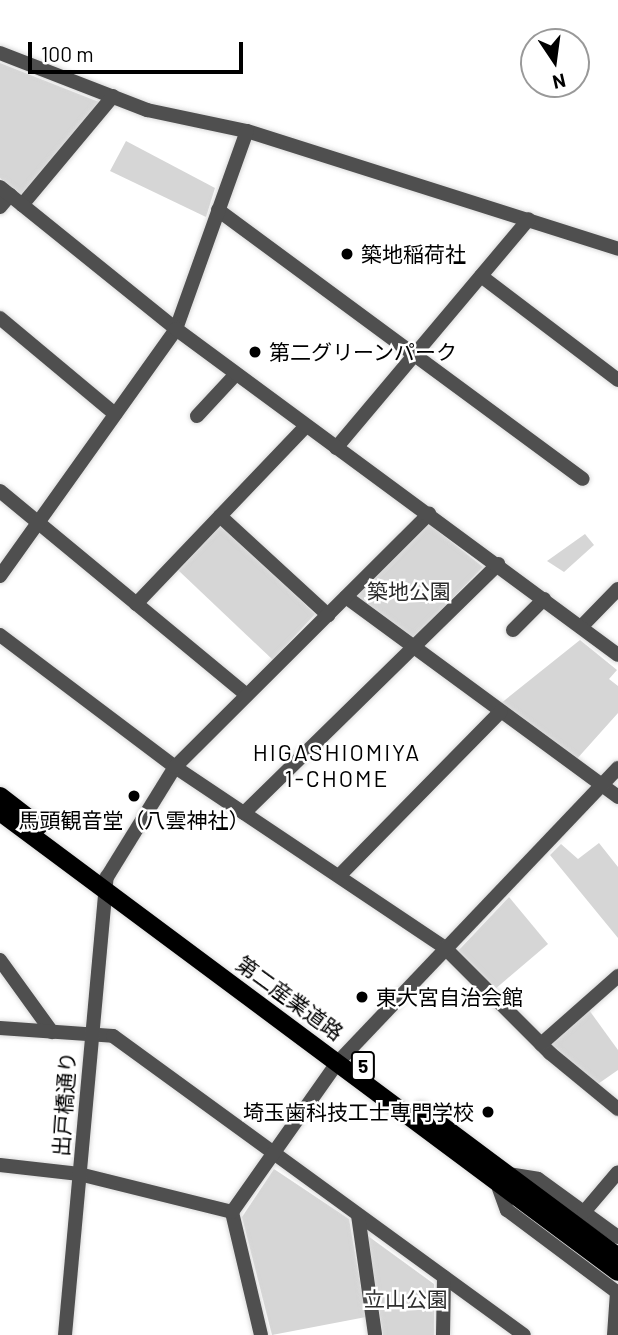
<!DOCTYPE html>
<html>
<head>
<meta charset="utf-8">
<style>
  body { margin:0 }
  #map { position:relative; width:618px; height:1335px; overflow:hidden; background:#fff; font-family:Barlow,"Noto Sans JP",sans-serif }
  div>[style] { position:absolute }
  .green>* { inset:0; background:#d6d6d6 }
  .roads { filter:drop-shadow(0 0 2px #dbdbdb) drop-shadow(0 0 2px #dbdbdb) }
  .minor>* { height:14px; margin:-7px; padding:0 7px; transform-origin:7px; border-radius:7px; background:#4f4f4f }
  .tertiary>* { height:14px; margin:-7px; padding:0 7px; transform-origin:7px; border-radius:7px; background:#4f4f4f }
  .primary>* { height:18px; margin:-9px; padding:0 9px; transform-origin:9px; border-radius:9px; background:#000 }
  .dots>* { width:19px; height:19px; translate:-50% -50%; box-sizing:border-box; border:4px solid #fff; border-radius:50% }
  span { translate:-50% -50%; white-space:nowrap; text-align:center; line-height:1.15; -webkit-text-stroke:5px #fff; paint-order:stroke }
  .shield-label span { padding:2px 5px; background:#fff; border:2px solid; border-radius:5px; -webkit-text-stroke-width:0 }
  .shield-label { font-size:19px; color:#000; font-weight:700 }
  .poi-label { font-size:21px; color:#000 }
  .left { translate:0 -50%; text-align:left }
  .right { translate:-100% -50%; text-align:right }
  .park-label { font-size:21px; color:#2d2d2d }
  .street-label { font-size:21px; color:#000 }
  .neighbourhood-label { font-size:23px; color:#000; letter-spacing:2px }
  .north { position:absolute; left:520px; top:28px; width:70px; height:70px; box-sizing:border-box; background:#fff; border:2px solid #999; border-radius:50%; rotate:167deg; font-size:19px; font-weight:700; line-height:28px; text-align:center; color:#000 }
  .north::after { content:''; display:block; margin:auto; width:24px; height:32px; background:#000; clip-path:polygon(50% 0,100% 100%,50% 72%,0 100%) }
  .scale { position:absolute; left:28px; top:42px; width:215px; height:32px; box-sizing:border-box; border:4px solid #000; border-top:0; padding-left:9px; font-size:21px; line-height:24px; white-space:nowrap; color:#000; -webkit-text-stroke:5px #fff; paint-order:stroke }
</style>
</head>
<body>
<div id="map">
  <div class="green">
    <i style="clip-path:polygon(0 63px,99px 102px,22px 196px,0 178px)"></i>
    <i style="clip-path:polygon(126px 141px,215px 188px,206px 217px,110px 171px)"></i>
    <i style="clip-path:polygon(222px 524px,315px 614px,273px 660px,178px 570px)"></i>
    <i style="clip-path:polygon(429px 524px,483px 567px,414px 638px,355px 595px)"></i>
    <i style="clip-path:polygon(585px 534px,594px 545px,564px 572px,547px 561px)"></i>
    <i style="clip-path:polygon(580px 640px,617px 670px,609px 679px,618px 686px,618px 713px,575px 761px,500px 704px)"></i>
    <i style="clip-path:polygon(599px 843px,618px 867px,618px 938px,550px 855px,561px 844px,578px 859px)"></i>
    <i style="clip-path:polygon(509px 897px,548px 944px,494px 990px,457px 952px)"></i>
    <i style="clip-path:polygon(589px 1010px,618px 1050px,618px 1070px,595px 1086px,550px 1045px,551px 1039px)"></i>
    <i style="clip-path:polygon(274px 1169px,349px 1219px,366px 1317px,272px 1335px,242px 1217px)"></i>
    <i style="clip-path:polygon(368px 1236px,434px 1284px,434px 1335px,383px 1335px)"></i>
  </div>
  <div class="roads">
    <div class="minor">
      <i style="left:0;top:53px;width:158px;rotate:21.2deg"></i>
      <i style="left:147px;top:110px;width:102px;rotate:11.9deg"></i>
      <i style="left:247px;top:131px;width:389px;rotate:17.6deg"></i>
      <i style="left:22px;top:205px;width:142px;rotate:-50.1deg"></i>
      <i style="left:0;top:207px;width:16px;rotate:-50deg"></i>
      <i style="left:218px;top:210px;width:453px;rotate:36.4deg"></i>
      <i style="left:481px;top:276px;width:172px;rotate:37.2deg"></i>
      <i style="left:0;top:318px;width:150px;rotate:39.9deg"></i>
      <i style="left:197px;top:416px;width:57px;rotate:-47.1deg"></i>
      <i style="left:336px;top:448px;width:299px;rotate:-49.9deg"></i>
      <i style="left:0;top:491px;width:320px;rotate:39.6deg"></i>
      <i style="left:220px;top:516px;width:147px;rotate:42.5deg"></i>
      <i style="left:0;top:576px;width:303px;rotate:-54.5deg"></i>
      <i style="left:176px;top:329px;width:210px;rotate:-70.3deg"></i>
      <i style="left:346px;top:597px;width:338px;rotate:36.3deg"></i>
      <i style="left:136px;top:604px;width:246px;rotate:-46.3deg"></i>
      <i style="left:581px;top:627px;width:53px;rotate:-45.8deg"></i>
      <i style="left:513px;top:630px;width:44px;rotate:-45deg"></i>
      <i style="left:0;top:635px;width:219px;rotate:37deg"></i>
      <i style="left:175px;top:767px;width:324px;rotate:33.8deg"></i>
      <i style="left:444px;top:947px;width:150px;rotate:45deg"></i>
      <i style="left:550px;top:1053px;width:88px;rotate:39.5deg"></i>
      <i style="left:244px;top:813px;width:356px;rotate:-44.4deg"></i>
      <i style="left:339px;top:876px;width:231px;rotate:-45.5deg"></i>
      <i style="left:107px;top:877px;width:129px;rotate:-58.3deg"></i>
      <i style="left:175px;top:767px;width:359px;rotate:-44.9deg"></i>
      <i style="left:0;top:960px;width:89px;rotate:54.2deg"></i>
      <i style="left:0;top:1028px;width:113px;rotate:4deg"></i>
      <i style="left:113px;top:1036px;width:508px;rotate:36.04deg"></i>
      <i style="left:541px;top:1044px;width:103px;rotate:-41.4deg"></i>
      <i style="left:0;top:1165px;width:80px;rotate:6.5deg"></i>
      <i style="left:79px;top:1174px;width:158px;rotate:13.9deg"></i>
      <i style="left:508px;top:1174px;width:30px;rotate:9deg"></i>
      <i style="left:538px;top:1179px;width:99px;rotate:35.9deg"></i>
      <i style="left:497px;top:1183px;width:29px;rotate:70deg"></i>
      <i style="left:507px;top:1210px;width:139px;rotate:36.8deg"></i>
      <i style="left:584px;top:1212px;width:52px;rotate:-49.6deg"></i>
      <i style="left:358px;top:1215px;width:121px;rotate:81.9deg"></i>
      <i style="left:261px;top:1335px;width:126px;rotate:-103.3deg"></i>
      <i style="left:232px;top:1212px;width:184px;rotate:-54.8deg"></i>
      <i style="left:443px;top:1335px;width:58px;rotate:-89deg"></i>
      <i style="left:614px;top:1335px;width:43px;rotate:-86deg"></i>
    </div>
    <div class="tertiary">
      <i style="left:0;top:187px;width:226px;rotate:38.9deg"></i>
      <i style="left:176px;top:329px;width:549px;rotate:36.41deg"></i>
      <i style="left:338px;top:1062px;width:406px;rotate:-46.4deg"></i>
      <i style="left:65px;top:1335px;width:460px;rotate:-84.8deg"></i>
    </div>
    <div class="primary">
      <i style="left:0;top:796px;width:49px;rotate:37.6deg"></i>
      <i style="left:0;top:812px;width:770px;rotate:36.66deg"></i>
      <i style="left:421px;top:1110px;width:246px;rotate:36.7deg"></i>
    </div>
  </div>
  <div class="dots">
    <i style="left:347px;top:254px;background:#000"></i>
    <i style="left:255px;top:352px;background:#000"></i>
    <i style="left:134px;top:796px;background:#000"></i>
    <i style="left:362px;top:997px;background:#000"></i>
    <i style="left:488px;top:1112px;background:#000"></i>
  </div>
  <div class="shield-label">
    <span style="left:363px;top:1066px">5</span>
  </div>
  <div class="poi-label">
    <span class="left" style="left:361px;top:254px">築地稲荷社</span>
    <span class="left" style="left:269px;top:352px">第二グリーンパーク</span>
    <span style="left:134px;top:820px">馬頭観音堂（八雲神社）</span>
    <span class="left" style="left:376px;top:997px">東大宮自治会館</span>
    <span class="right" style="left:474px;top:1112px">埼玉歯科技工士専門学校</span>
  </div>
  <div class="park-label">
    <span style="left:409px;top:591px">築地公園</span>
    <span style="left:406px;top:1299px">立山公園</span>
  </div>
  <div class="street-label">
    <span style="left:290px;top:998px;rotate:36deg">第二産業道路</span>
    <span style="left:64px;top:1104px;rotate:-86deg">出戸橋通り</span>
  </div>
  <div class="neighbourhood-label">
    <span style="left:337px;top:765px">HIGASHIOMIYA<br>1-CHOME</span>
  </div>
  <div class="north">N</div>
  <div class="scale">100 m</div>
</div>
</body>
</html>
